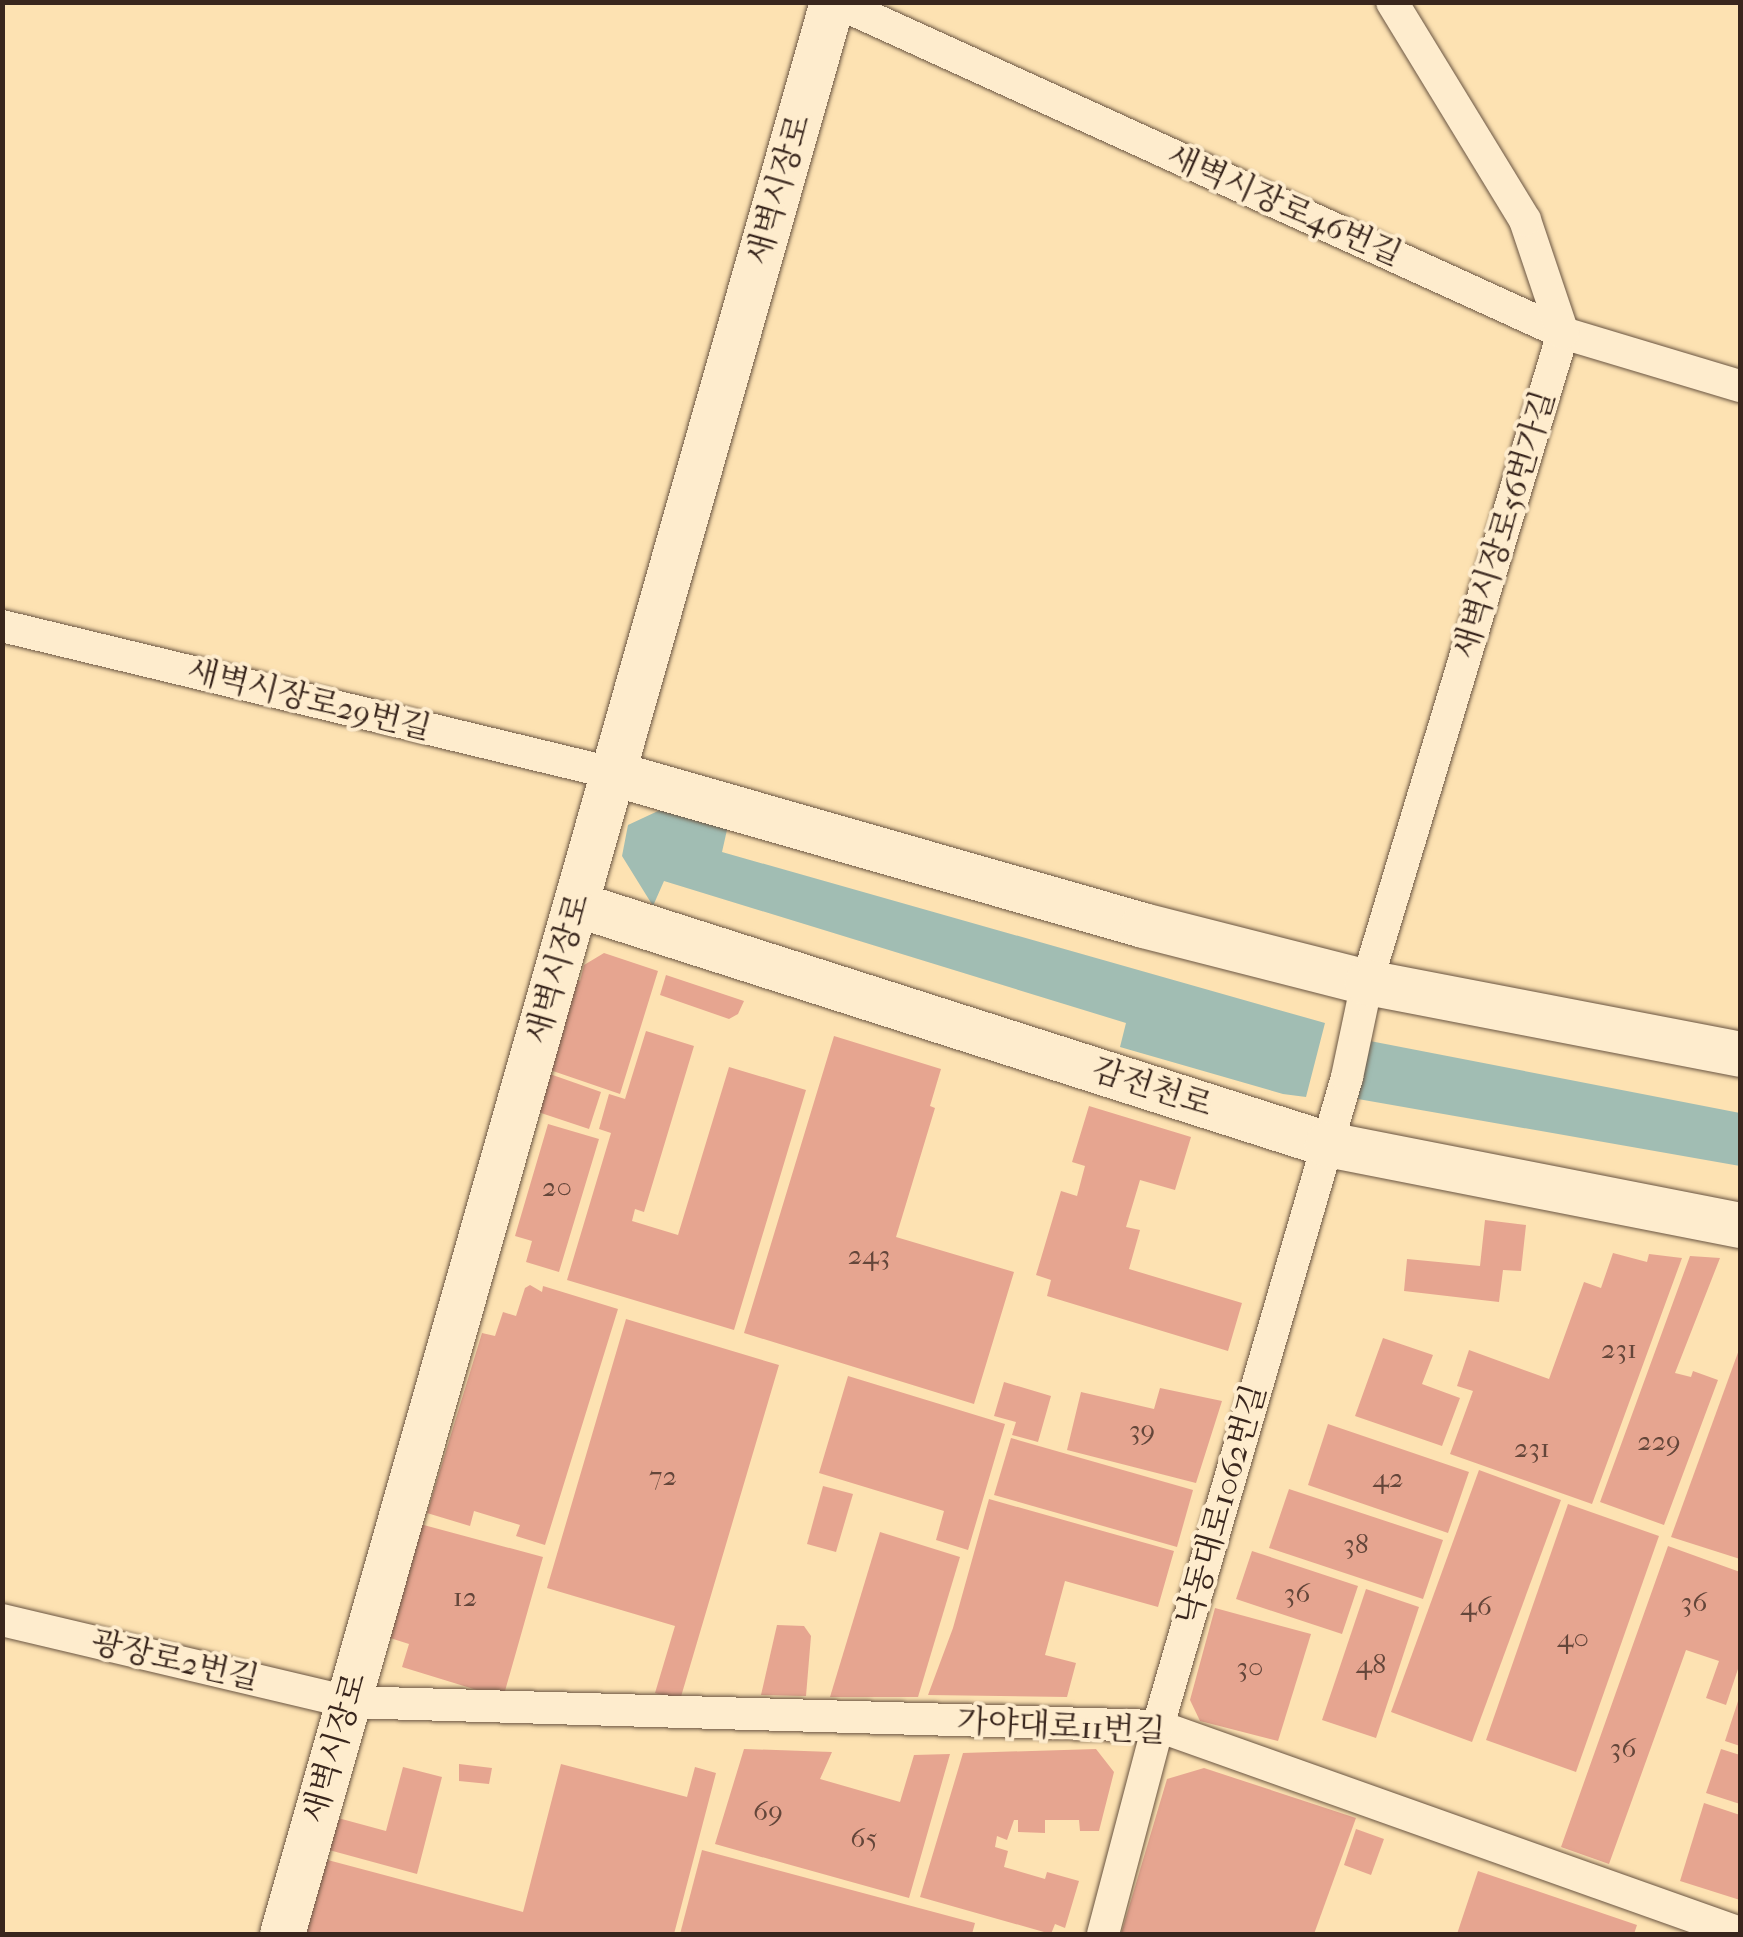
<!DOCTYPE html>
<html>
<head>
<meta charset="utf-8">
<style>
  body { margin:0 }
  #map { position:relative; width:1743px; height:1937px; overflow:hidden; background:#fde2b2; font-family:"IM FELL French Canon","Noto Serif KR",serif }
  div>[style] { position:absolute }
  .water>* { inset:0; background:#a1bdb3 }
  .building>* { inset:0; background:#e6a590 }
  .roads { filter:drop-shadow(0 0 2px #6a5542) drop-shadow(0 0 2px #6a5542) }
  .street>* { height:32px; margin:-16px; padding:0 16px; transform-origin:16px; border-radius:16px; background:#feeccd }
  .secondary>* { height:45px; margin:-22.5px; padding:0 22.5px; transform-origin:22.5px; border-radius:22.5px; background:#feeccd }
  span { translate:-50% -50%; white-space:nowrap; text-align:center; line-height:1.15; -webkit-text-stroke:8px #feeccd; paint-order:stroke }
  .number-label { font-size:28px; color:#64463a }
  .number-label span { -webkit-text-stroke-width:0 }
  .street-label { font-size:32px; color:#39261d }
  .frame { position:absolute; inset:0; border:5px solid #39261d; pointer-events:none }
</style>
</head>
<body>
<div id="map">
  <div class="water">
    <i style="clip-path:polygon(673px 804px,729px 821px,722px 852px,1325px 1023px,1306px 1097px,1283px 1094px,1120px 1047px,1126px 1023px,664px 881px,653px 906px,622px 856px,628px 825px)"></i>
    <i style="clip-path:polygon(1370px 1041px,1740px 1113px,1740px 1166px,1358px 1099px)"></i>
  </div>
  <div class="building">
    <i style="clip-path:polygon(604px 953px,658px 971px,620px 1094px,550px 1070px,576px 979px,580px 981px,584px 965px)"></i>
    <i style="clip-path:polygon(666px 975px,744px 1001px,738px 1014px,729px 1019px,660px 995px)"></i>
    <i style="clip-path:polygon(646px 1031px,694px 1046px,644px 1212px,635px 1209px,632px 1221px,678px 1235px,729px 1067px,806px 1090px,734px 1330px,567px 1280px,611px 1133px,599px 1129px,609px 1094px,625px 1099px)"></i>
    <i style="clip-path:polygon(834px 1036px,941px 1069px,930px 1106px,935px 1108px,896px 1237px,1014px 1272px,974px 1404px,744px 1333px)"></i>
    <i style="clip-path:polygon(547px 1073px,601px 1092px,589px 1129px,535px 1111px)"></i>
    <i style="clip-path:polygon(1089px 1106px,1191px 1137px,1175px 1190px,1140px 1180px,1126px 1227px,1140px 1230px,1129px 1269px,1242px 1303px,1228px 1351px,1047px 1296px,1051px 1280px,1036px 1275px,1061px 1191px,1077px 1196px,1085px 1166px,1072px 1162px)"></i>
    <i style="clip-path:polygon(548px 1124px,599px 1139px,559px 1272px,526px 1262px,532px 1241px,515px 1236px)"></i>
    <i style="clip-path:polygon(1485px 1220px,1526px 1225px,1521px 1271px,1503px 1270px,1499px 1302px,1404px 1291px,1407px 1259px,1480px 1266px)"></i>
    <i style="clip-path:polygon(1613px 1253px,1647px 1262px,1649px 1254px,1682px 1258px,1592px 1504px,1450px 1454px,1473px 1391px,1457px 1386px,1469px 1350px,1549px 1379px,1584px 1282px,1601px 1288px)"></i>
    <i style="clip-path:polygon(1690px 1256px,1720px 1258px,1675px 1373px,1691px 1377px,1693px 1371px,1718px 1380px,1664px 1525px,1600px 1502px)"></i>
    <i style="clip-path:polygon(530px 1285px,542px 1292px,543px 1286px,618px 1309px,545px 1545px,516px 1536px,520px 1525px,474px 1511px,470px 1526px,427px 1513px,482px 1333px,495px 1336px,503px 1312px,516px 1316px,525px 1288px)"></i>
    <i style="clip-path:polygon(626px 1319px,779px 1365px,680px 1700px,655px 1693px,675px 1626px,547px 1588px)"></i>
    <i style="clip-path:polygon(1383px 1338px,1433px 1355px,1422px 1384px,1460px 1398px,1442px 1446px,1355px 1416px)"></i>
    <i style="clip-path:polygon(1740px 1347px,1740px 1559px,1671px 1537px)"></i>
    <i style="clip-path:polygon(848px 1376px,1005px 1424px,968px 1550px,936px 1540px,944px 1511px,819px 1473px)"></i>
    <i style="clip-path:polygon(1004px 1382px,1051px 1396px,1038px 1442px,1012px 1435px,1016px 1422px,994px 1416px)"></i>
    <i style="clip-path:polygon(1160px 1388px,1222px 1401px,1196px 1483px,1067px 1450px,1081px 1392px,1154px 1409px)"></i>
    <i style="clip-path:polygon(1328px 1424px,1469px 1472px,1448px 1533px,1308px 1485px)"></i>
    <i style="clip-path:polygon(1011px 1438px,1193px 1490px,1177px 1547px,994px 1495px)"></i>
    <i style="clip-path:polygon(1479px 1470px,1561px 1500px,1472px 1742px,1391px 1712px)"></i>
    <i style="clip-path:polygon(823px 1486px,853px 1494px,836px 1552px,807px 1544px)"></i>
    <i style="clip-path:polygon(1289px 1489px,1443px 1540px,1423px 1599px,1269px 1548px)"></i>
    <i style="clip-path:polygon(989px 1499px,1174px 1551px,1158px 1607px,1065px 1581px,1045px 1655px,1076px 1663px,1067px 1697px,928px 1695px,953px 1628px)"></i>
    <i style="clip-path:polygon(1568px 1504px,1659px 1536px,1576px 1772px,1486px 1740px)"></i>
    <i style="clip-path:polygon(420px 1524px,543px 1557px,503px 1698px,402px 1667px,409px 1644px,387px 1637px)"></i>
    <i style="clip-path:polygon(880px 1532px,960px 1557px,918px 1697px,830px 1697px)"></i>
    <i style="clip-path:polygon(1668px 1546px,1740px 1572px,1740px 1663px,1726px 1705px,1706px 1698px,1719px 1661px,1686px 1650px,1609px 1864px,1561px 1847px)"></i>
    <i style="clip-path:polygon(1252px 1551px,1358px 1586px,1342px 1634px,1236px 1599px)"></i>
    <i style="clip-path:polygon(1366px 1589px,1419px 1607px,1376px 1738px,1322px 1720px)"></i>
    <i style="clip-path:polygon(1215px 1608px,1311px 1634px,1278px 1741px,1200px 1721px,1190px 1700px)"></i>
    <i style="clip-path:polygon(777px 1625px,804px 1626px,811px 1636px,806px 1696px,761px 1695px)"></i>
    <i style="clip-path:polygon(1740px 1695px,1740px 1746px,1725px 1741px)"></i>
    <i style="clip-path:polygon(744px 1749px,832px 1752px,820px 1779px,900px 1802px,914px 1755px,950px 1754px,909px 1898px,715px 1844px)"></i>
    <i style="clip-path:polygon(1096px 1749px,1114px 1772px,1099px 1831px,1080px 1831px,1079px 1820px,1045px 1820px,1045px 1833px,1018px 1832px,1018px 1820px,1014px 1820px,1007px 1840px,997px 1836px,995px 1847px,1008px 1851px,1004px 1867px,1045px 1879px,1047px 1872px,1079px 1881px,1065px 1928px,1055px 1924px,1051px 1934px,920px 1897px,963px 1753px)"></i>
    <i style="clip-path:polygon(1721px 1749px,1740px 1755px,1740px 1804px,1706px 1793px)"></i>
    <i style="clip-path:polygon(459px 1764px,492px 1768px,489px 1784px,459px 1781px)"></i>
    <i style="clip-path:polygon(561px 1764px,687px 1797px,695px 1767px,716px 1773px,674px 1934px,305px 1934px,324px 1859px,523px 1912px)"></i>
    <i style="clip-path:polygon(403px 1767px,442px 1777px,417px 1874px,329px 1850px,338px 1818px,386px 1831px)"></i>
    <i style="clip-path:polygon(1204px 1768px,1356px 1818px,1314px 1934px,1121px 1934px,1167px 1779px)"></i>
    <i style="clip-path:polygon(1704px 1803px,1740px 1815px,1740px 1900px,1680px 1881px)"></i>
    <i style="clip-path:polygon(1356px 1829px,1384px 1839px,1371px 1875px,1344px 1865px)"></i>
    <i style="clip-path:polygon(702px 1850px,975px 1923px,972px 1934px,680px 1934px)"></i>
    <i style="clip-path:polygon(1478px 1871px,1637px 1925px,1634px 1934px,1457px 1934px)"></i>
  </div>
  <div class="roads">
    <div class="street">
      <i style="left:836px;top:2px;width:799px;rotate:24.48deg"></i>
      <i style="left:1563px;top:333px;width:185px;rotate:16.7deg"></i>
      <i style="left:2px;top:626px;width:632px;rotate:13.55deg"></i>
      <i style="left:2px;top:1620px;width:356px;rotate:13.3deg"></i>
      <i style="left:348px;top:1702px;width:810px;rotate:1.7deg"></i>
      <i style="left:1158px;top:1726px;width:618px;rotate:19.58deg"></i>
      <i style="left:1103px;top:1934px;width:215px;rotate:-75.2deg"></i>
      <i style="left:1158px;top:1726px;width:676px;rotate:-73.76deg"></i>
      <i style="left:1347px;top:1077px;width:97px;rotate:-78.1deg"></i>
      <i style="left:1367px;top:982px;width:678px;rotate:-73.2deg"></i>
      <i style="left:1563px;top:333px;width:119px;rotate:-108.6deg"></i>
      <i style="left:1525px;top:220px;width:255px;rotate:-121.4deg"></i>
    </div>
    <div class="secondary">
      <i style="left:616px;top:774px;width:548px;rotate:15.99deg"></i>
      <i style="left:1143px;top:925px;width:231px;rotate:14.3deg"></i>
      <i style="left:1367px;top:982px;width:380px;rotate:10.9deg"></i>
      <i style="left:576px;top:904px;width:788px;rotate:17.72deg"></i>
      <i style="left:1327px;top:1144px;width:421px;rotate:11.1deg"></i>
      <i style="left:282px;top:1934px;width:2009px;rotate:-74.11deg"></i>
    </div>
  </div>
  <div class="number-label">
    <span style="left:557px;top:1187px">20</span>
    <span style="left:869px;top:1255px">243</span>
    <span style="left:1619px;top:1349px">231</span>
    <span style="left:1142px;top:1430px">39</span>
    <span style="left:1659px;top:1441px">229</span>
    <span style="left:1532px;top:1448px">231</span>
    <span style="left:663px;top:1476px">72</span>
    <span style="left:1388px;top:1478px">42</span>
    <span style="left:1356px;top:1544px">38</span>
    <span style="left:1297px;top:1593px">36</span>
    <span style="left:465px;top:1597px">12</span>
    <span style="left:1694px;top:1602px">36</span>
    <span style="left:1476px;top:1606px">46</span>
    <span style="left:1573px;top:1638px">40</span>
    <span style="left:1371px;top:1664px">48</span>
    <span style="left:1250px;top:1667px">30</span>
    <span style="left:1623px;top:1748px">36</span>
    <span style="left:768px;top:1811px">69</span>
    <span style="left:864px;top:1838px">65</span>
  </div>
  <div class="street-label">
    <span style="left:779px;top:190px;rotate:-74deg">새벽시장로</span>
    <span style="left:1284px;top:206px;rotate:24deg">새벽시장로46번길</span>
    <span style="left:1505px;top:525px;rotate:-73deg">새벽시장로56번가길</span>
    <span style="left:309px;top:700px;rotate:14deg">새벽시장로29번길</span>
    <span style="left:558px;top:969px;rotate:-74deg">새벽시장로</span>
    <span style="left:1152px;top:1088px;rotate:18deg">감전천로</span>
    <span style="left:1222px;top:1505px;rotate:-74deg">낙동대로1062번길</span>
    <span style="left:175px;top:1661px;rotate:13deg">광장로2번길</span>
    <span style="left:1061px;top:1727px;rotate:3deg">가야대로11번길</span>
    <span style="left:335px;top:1748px;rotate:-74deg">새벽시장로</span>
  </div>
  <div class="frame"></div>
</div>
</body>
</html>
